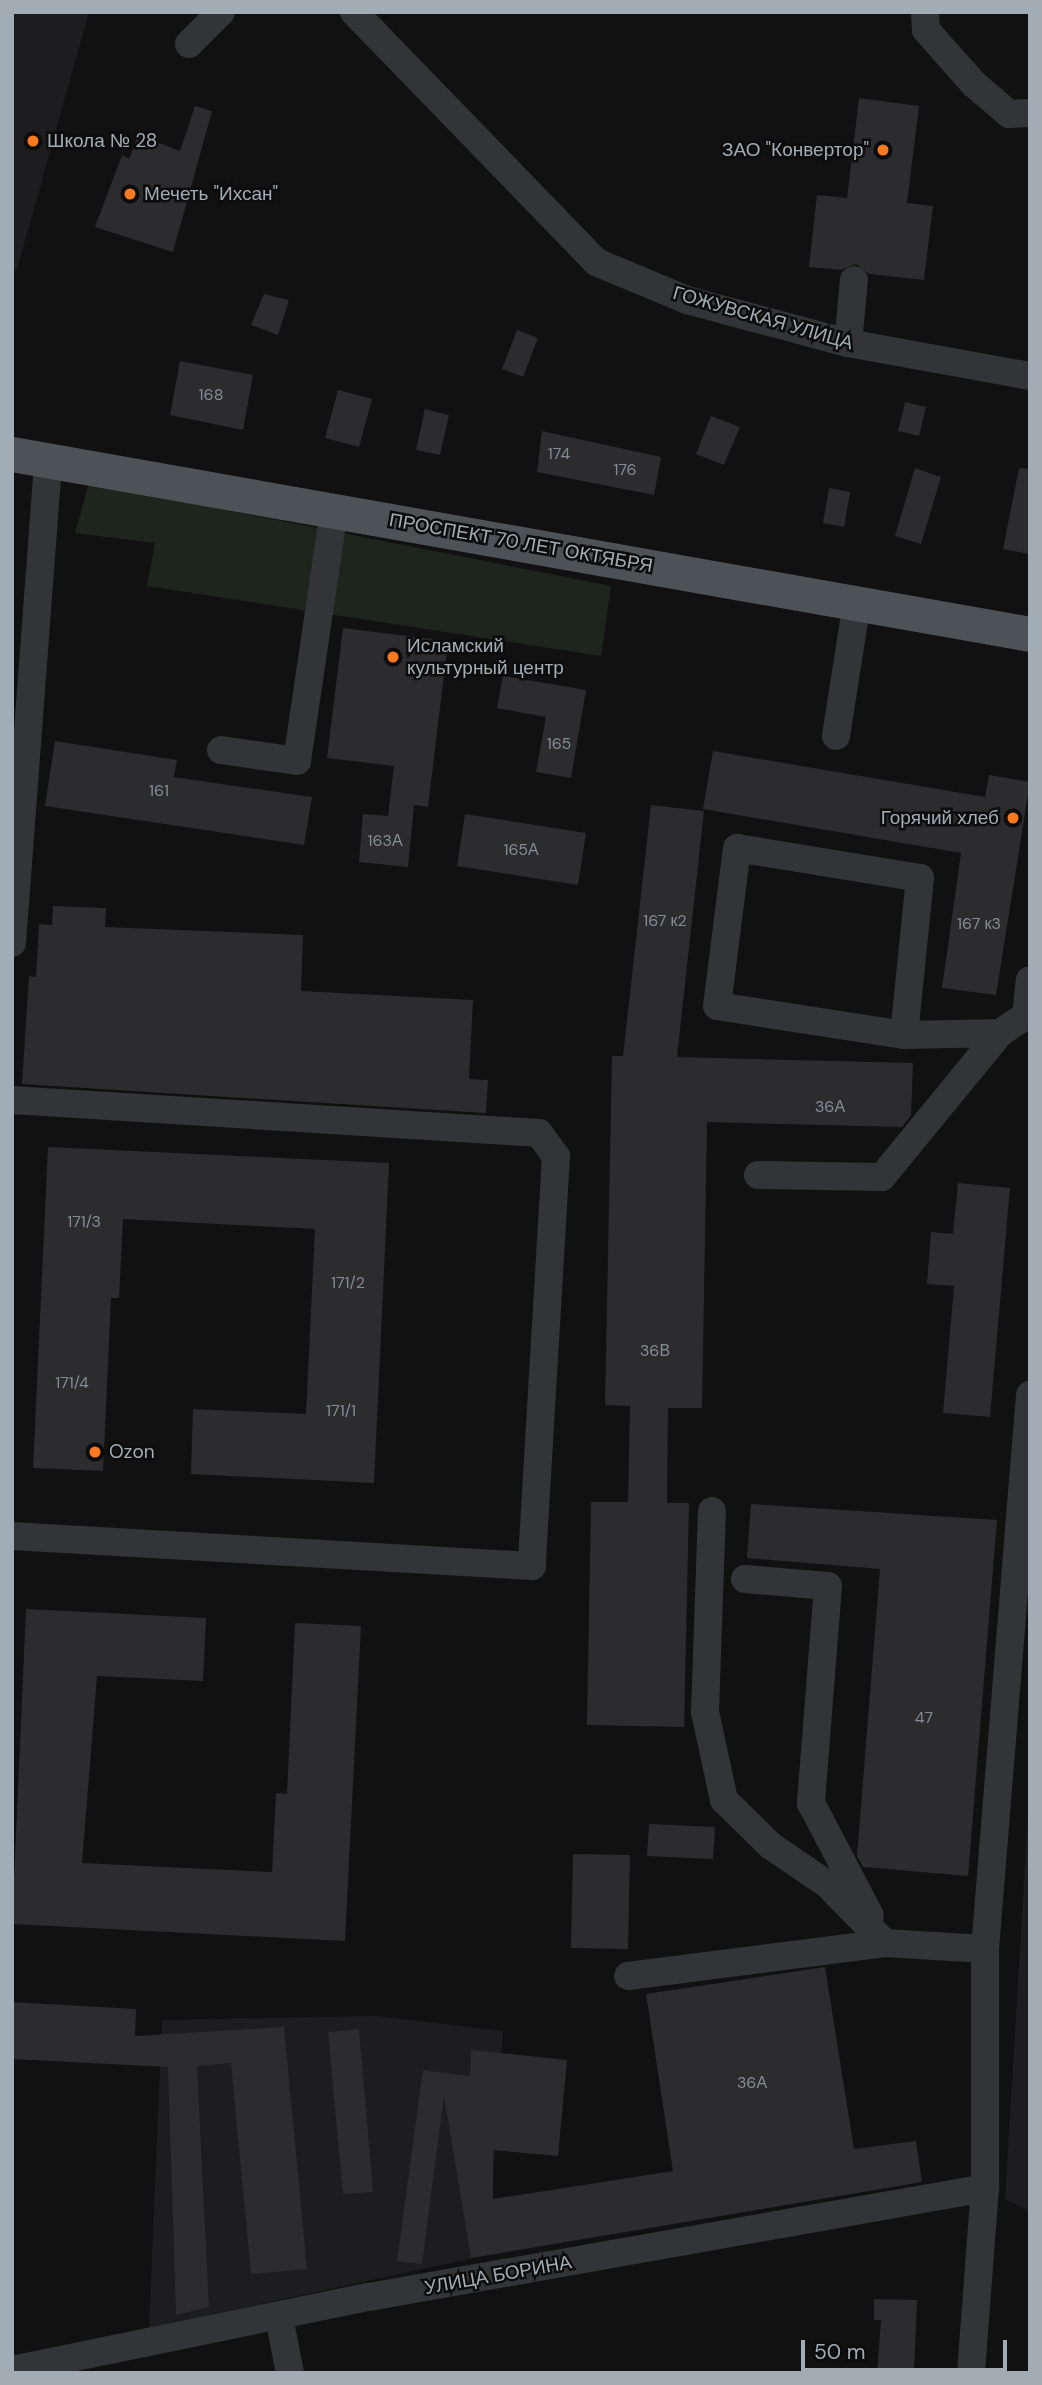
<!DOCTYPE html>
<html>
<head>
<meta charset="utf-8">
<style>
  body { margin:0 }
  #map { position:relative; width:1042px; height:2385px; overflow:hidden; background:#111112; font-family:"DM Sans",sans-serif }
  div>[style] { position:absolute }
  .built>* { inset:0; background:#1d1d1f }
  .green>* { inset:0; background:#1d251d }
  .building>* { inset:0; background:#2c2c2f }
  .minor>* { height:28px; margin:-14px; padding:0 14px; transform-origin:14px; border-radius:14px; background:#323437 }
  .major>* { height:35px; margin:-17.5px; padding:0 17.5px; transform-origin:17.5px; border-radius:17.5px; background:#4d5257 }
  .dots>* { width:19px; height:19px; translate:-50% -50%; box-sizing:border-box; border:4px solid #0c0c0d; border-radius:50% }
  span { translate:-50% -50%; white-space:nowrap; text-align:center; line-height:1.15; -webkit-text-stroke:5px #0c0c0d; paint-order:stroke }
  .number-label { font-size:16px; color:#848c93 }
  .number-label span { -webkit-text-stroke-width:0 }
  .poi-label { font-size:19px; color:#a1acb4 }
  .left { translate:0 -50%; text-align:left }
  .right { translate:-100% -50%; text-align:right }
  .street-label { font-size:19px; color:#a1acb4 }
  .frame { position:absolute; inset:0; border:14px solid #a1acb4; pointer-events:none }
  .scale { position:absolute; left:801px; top:2340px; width:206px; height:32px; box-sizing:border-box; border:4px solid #a1acb4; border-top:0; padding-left:9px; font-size:21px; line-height:24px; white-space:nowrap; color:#a1acb4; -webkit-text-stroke:5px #0c0c0d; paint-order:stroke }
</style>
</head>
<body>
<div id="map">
  <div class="built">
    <i style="clip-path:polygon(12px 12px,89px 12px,17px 270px,12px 269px)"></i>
    <i style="clip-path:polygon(1030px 1781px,1030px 2211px,1005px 2199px)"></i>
    <i style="clip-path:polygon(376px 2016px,503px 2031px,488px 2255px,149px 2328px,162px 2020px)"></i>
  </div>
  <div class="green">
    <i style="clip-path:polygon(89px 483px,611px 586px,601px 656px,147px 586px,155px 543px,75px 533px)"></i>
  </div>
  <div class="building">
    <i style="clip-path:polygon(859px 98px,919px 106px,907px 203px,933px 206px,924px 280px,869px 274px,856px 264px,841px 270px,809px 267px,817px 195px,847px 198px)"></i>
    <i style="clip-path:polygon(195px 106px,212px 111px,173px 252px,95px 227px,122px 155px,129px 159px,138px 135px,180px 151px)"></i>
    <i style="clip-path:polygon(264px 294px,289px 300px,278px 335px,251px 325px)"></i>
    <i style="clip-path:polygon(517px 330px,538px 338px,523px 377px,502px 369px)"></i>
    <i style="clip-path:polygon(180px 361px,253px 375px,243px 430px,170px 415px)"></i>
    <i style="clip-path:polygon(338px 390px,372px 399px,359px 447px,325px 438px)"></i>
    <i style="clip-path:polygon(905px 402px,926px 407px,919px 436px,898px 431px)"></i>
    <i style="clip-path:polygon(425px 409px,449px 415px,440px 455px,416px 450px)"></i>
    <i style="clip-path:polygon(711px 416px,740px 427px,724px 465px,696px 454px)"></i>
    <i style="clip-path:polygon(542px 431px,661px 457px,654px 495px,537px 472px)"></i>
    <i style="clip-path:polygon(915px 468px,941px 477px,921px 544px,895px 536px)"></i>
    <i style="clip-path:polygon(1019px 468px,1030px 469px,1030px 554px,1003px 549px)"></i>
    <i style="clip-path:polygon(829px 488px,850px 492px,844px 527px,823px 523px)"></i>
    <i style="clip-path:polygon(343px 628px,448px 641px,428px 807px,414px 805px,408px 867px,359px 862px,363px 814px,388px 816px,394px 766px,327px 758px)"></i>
    <i style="clip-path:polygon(503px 676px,586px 690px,571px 778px,536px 772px,546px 717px,497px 708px)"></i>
    <i style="clip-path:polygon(55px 741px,177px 760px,174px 777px,312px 797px,304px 845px,45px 806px)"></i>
    <i style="clip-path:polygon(713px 751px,985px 797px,989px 775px,1030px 782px,996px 995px,942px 988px,961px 853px,703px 809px)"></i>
    <i style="clip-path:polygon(651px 805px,704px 811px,677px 1057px,913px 1063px,911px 1115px,902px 1127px,707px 1122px,702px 1408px,668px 1408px,667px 1503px,689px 1503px,684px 1727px,587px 1725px,591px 1502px,628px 1502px,630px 1406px,605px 1405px,612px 1056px,623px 1056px)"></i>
    <i style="clip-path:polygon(465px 814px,586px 833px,578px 885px,457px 866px)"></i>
    <i style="clip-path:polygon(53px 906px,106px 908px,105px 927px,303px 935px,301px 991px,473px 1000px,469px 1079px,488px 1080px,486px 1113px,22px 1084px,29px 976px,36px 977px,39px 924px,52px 925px)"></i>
    <i style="clip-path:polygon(48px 1147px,389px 1163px,374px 1483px,191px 1474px,193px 1409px,306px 1414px,315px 1229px,123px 1219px,119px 1298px,111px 1298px,103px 1471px,33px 1468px)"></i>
    <i style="clip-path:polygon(958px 1183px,1010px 1188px,990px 1417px,943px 1413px,954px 1286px,927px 1284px,931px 1232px,953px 1234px)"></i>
    <i style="clip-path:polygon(751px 1504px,997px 1520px,968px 1876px,863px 1867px,857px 1856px,880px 1569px,747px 1558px)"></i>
    <i style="clip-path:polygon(26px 1609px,206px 1618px,203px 1681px,97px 1676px,82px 1863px,272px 1872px,276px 1793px,287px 1794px,295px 1623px,361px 1626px,345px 1941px,12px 1924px)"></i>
    <i style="clip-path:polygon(649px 1824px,715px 1827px,713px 1859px,647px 1856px)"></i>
    <i style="clip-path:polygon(573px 1854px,630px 1855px,628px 1949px,571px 1948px)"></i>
    <i style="clip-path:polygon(825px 1967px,854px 2149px,916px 2141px,922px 2182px,471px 2258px,444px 2096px,422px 2264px,397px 2261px,423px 2070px,470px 2076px,471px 2050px,567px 2060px,558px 2156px,493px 2150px,493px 2199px,673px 2171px,646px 1994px)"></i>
    <i style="clip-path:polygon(12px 2002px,136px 2009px,135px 2036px,284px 2027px,307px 2269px,251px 2274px,231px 2063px,197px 2066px,209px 2307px,176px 2315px,168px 2067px,12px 2059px)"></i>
    <i style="clip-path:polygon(359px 2029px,373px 2192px,343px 2194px,328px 2032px)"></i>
    <i style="clip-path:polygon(874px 2299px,917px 2300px,914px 2373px,877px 2373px,881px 2320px,874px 2320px)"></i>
  </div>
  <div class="minor">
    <i style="left:354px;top:12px;width:348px;rotate:45.9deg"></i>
    <i style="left:596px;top:262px;width:99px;rotate:22.7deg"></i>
    <i style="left:687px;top:300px;width:167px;rotate:15deg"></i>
    <i style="left:848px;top:343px;width:185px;rotate:10.3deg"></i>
    <i style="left:925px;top:12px;width:18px;rotate:87deg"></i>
    <i style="left:926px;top:30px;width:72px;rotate:48.4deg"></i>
    <i style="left:974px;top:84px;width:46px;rotate:40.6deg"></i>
    <i style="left:1009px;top:114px;width:21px;rotate:-3deg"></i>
    <i style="left:189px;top:44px;width:45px;rotate:-45deg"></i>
    <i style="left:848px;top:343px;width:63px;rotate:-84.6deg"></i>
    <i style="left:836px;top:736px;width:136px;rotate:-81.1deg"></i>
    <i style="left:221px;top:750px;width:77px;rotate:8.2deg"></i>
    <i style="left:297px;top:761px;width:254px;rotate:-81.6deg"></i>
    <i style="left:12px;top:943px;width:484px;rotate:-85.7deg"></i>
    <i style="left:1026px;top:1016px;width:36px;rotate:-84deg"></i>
    <i style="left:904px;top:1035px;width:158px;rotate:-84.2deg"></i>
    <i style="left:920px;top:878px;width:185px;rotate:-170.7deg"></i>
    <i style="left:737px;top:848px;width:159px;rotate:97.2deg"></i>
    <i style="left:717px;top:1006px;width:189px;rotate:8.8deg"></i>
    <i style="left:904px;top:1035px;width:96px;rotate:-1.2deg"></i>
    <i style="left:1000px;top:1033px;width:36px;rotate:-34deg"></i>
    <i style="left:12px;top:1100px;width:528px;rotate:3.58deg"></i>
    <i style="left:539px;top:1133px;width:29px;rotate:54deg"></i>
    <i style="left:556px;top:1156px;width:411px;rotate:93.4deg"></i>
    <i style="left:532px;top:1566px;width:521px;rotate:-176.7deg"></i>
    <i style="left:758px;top:1175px;width:124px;rotate:0.9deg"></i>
    <i style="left:882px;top:1177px;width:186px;rotate:-50.7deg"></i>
    <i style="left:712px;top:1511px;width:201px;rotate:92deg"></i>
    <i style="left:705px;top:1712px;width:90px;rotate:77.8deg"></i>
    <i style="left:724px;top:1800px;width:66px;rotate:44.4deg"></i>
    <i style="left:771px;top:1846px;width:68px;rotate:34.2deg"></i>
    <i style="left:827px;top:1884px;width:83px;rotate:45.5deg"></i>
    <i style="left:745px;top:1579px;width:83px;rotate:4.8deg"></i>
    <i style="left:828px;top:1586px;width:218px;rotate:94.5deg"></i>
    <i style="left:811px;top:1803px;width:127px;rotate:62.4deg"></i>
    <i style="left:628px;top:1976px;width:259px;rotate:-7.3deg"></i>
    <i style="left:885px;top:1943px;width:100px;rotate:3.4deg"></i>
    <i style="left:279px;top:2317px;width:57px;rotate:78.9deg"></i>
    <i style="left:12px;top:2370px;width:364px;rotate:-11.6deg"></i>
    <i style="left:369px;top:2297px;width:626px;rotate:-10.03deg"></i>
    <i style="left:971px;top:2373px;width:186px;rotate:-85.7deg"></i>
    <i style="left:985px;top:2188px;width:239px;rotate:-90deg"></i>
    <i style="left:985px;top:1949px;width:556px;rotate:-85.36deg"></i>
  </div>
  <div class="major">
    <i style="left:12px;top:454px;width:1034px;rotate:10.03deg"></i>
  </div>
  <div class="dots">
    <i style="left:33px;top:141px;background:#fb7a20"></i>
    <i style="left:883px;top:150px;background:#fb7a20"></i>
    <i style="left:130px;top:194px;background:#fb7a20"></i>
    <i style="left:393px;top:657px;background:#fb7a20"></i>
    <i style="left:1013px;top:818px;background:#fb7a20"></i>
    <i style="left:95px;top:1452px;background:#fb7a20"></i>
  </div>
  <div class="number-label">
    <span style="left:211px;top:395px">168</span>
    <span style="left:559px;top:454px">174</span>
    <span style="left:625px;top:470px">176</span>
    <span style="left:559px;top:744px">165</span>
    <span style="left:159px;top:791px">161</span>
    <span style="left:385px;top:841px">163А</span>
    <span style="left:521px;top:850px">165А</span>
    <span style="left:665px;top:921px">167 к2</span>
    <span style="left:979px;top:924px">167 к3</span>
    <span style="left:830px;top:1107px">36А</span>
    <span style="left:84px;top:1222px">171/3</span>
    <span style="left:348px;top:1283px">171/2</span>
    <span style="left:655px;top:1351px">36В</span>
    <span style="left:72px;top:1383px">171/4</span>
    <span style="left:341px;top:1411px">171/1</span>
    <span style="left:924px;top:1718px">47</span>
    <span style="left:752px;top:2083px">36А</span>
  </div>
  <div class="poi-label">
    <span class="left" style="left:47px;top:141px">Школа № 28</span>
    <span class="right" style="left:869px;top:150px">ЗАО "Конвертор"</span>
    <span class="left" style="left:144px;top:194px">Мечеть "Ихсан"</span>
    <span class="left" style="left:407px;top:657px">Исламский<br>культурный центр</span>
    <span class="right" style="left:999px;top:818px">Горячий хлеб</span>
    <span class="left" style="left:109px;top:1452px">Ozon</span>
  </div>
  <div class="street-label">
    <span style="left:763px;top:318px;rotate:16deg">ГОЖУВСКАЯ УЛИЦА</span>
    <span style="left:521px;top:543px;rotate:10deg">ПРОСПЕКТ 70 ЛЕТ ОКТЯБРЯ</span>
    <span style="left:498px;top:2275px;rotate:-10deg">УЛИЦА БОРИНА</span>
  </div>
  <div class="frame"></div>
  <div class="scale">50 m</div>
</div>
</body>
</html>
